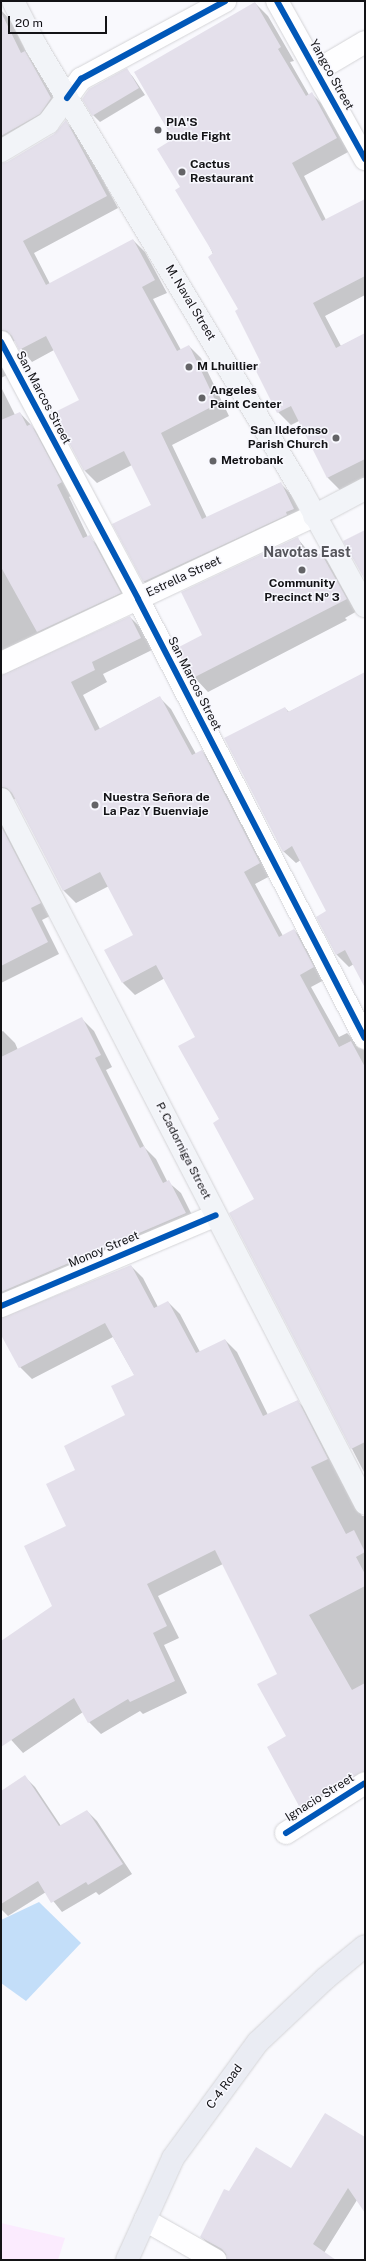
<!DOCTYPE html>
<html>
<head>
<meta charset="utf-8">
<style>
  body { margin:0 }
  #map { position:relative; width:366px; height:2261px; overflow:hidden; background:#f9f9fd; font-family:"Public Sans",sans-serif }
  div>[style] { position:absolute }
  .green>* { inset:0; background:#fbebfe }
  .water>* { inset:0; background:#c3def9 }
  .shadow>* { inset:0; background:#0003 }
  .building>* { inset:0; background:#e4e0eb }
  .roads { filter:drop-shadow(0 0 1px #d4d4d7) drop-shadow(0 0 1px #d4d4d7) }
  .minor>* { height:22px; margin:-11px; padding:0 11px; transform-origin:11px; border-radius:11px; background:#fefeff }
  .major>* { height:22px; margin:-11px; padding:0 11px; transform-origin:11px; border-radius:11px; background:#f2f4f8 }
  .highway>* { height:22px; margin:-11px; padding:0 11px; transform-origin:11px; border-radius:11px; background:#eaecf3 }
  .cycleway>* { height:6px; margin:-3px; padding:0 3px; transform-origin:3px; border-radius:3px; background:#0057b8 }
  .dots>* { width:11px; height:11px; translate:-50% -50%; box-sizing:border-box; border:2px solid #f8f8fe; border-radius:50% }
  span { translate:-50% -50%; white-space:nowrap; text-align:center; line-height:1.15; -webkit-text-stroke:3px #f8f8fe; paint-order:stroke }
  .street-label { font-size:12px; color:#131316 }
  .poi-label { font-size:12px; color:#131316; font-weight:700 }
  .left { translate:0 -50%; text-align:left }
  .right { translate:-100% -50%; text-align:right }
  .quarter-label { font-size:14px; color:#55555b; font-weight:700 }
  .frame { position:absolute; inset:0; border:2px solid #131316; pointer-events:none }
  .scale { position:absolute; left:8px; top:16px; width:99px; height:18px; box-sizing:border-box; border:2px solid #131316; border-top:0; padding-left:5px; font-size:12px; line-height:14px; white-space:nowrap; color:#131316; -webkit-text-stroke:3px #f8f8fe; paint-order:stroke }
</style>
</head>
<body>
<div id="map">
  <div class="green">
    <i style="clip-path:polygon(1px 2223px,65px 2238px,58px 2260px,1px 2260px)"></i>
  </div>
  <div class="water">
    <i style="clip-path:polygon(39px 1902px,81px 1943px,26px 2001px,1px 1983px,1px 1920px)"></i>
  </div>
  <div class="shadow">
    <i style="clip-path:polygon(255px 3px,268px 16px,294px 61px,290px 62px,309px 95px,312px 94px,325px 107px,350px 151px,304px 176px,326px 220px,365px 200px,365px 295px,325px 316px,341px 346px,365px 334px,365px 479px,341px 491px,328px 478px,299px 421px,291px 425px,278px 412px,263px 364px,239px 309px,182px 188px,174px 140px)"></i>
    <i style="clip-path:polygon(1px 10px,10px 20px,29px 57px,36px 64px,63px 111px,1px 162px)"></i>
    <i style="clip-path:polygon(127px 70px,133px 77px,145px 95px,100px 122px,93px 115px)"></i>
    <i style="clip-path:polygon(66px 122px,78px 134px,118px 208px,34px 253px,50px 284px,133px 240px,145px 252px,167px 293px,153px 299px,181px 350px,189px 346px,201px 358px,229px 416px,172px 445px,207px 518px,280px 483px,292px 495px,305px 521px,156px 594px,144px 582px,114px 525px,152px 506px,132px 465px,97px 483px,85px 471px,81px 400px,54px 350px,32px 362px,15px 341px,8px 343px,1px 352px,1px 164px,8px 163px,55px 135px)"></i>
    <i style="clip-path:polygon(1px 357px,9px 374px,1px 378px)"></i>
    <i style="clip-path:polygon(1px 387px,15px 415px,20px 413px,42px 437px,73px 495px,69px 497px,88px 537px,102px 548px,132px 605px,1px 673px)"></i>
    <i style="clip-path:polygon(298px 539px,314px 558px,321px 554px,335px 568px,359px 610px,345px 618px,347px 620px,208px 692px,194px 677px)"></i>
    <i style="clip-path:polygon(130px 617px,142px 629px,152px 650px,103px 674px,107px 682px,83px 695px,100px 729px,159px 697px,171px 709px,196px 754px,202px 751px,214px 763px,272px 875px,255px 884px,283px 936px,294px 930px,306px 942px,326px 979px,311px 987px,339px 1037px,347px 1033px,365px 1051px,365px 1474px,231px 1214px,256px 1200px,220px 1120px,197px 1037px,165px 978px,135px 995px,123px 983px,135px 935px,109px 886px,76px 903px,64px 891px,16px 799px,7px 800px,1px 809px,1px 676px)"></i>
    <i style="clip-path:polygon(365px 673px,365px 976px,354px 964px,349px 967px,337px 955px,318px 917px,328px 912px,301px 860px,296px 863px,283px 851px,285px 708px,289px 712px)"></i>
    <i style="clip-path:polygon(1px 815px,52px 915px,42px 920px,59px 954px,1px 983px)"></i>
    <i style="clip-path:polygon(82px 1019px,94px 1031px,112px 1067px,106px 1070px,145px 1148px,156px 1159px,167px 1181px,181px 1193px,197px 1225px,1px 1316px,1px 1032px,3px 1031px,15px 1043px,18px 1050px)"></i>
    <i style="clip-path:polygon(131px 1266px,143px 1278px,158px 1307px,168px 1302px,180px 1314px,200px 1352px,225px 1340px,237px 1352px,268px 1415px,297px 1401px,310px 1413px,362px 1516px,365px 1516px,365px 1788px,312px 1817px,300px 1805px,278px 1674px,223px 1564px,158px 1596px,179px 1638px,164px 1645px,187px 1693px,143px 1714px,140px 1711px,101px 1734px,89px 1722px,83px 1712px,23px 1753px,5px 1733px,1px 1736px,1px 1642px,92px 1687px,67px 1527px,76px 1470px,126px 1415px,135px 1376px,113px 1337px,32px 1379px,20px 1367px,1px 1332px,1px 1319px)"></i>
    <i style="clip-path:polygon(25px 1777px,35px 1787px,61px 1826px,87px 1811px,97px 1821px,132px 1874px,99px 1895px,96px 1892px,62px 1912px,46px 1892px,8px 1916px,1px 1909px,1px 1792px)"></i>
    <i style="clip-path:polygon(365px 2139px,365px 2211px,357px 2200px,324px 2253px,331px 2260px,228px 2260px,227px 2256px,212px 2247px,201px 2237px,229px 2192px,291px 2170px)"></i>
  </div>
  <div class="building">
    <i style="clip-path:polygon(255px 2px,281px 47px,278px 49px,306px 96px,312px 92px,337px 138px,292px 163px,322px 221px,365px 199px,365px 276px,313px 303px,336px 348px,365px 333px,365px 459px,327px 478px,291px 406px,277px 413px,254px 367px,261px 363px,235px 311px,238px 309px,208px 257px,213px 253px,175px 190px,180px 187px,157px 149px,173px 139px,134px 72px)"></i>
    <i style="clip-path:polygon(1px 12px,21px 53px,25px 51px,51px 98px,40px 114px,1px 136px)"></i>
    <i style="clip-path:polygon(127px 68px,139px 88px,92px 116px,82px 99px,89px 89px)"></i>
    <i style="clip-path:polygon(66px 120px,107px 196px,23px 241px,46px 285px,133px 239px,155px 280px,142px 287px,177px 351px,189px 345px,217px 404px,161px 433px,202px 519px,281px 482px,294px 509px,286px 512px,287px 515px,143px 582px,112px 524px,151px 505px,124px 451px,84px 471px,53px 413px,79px 400px,46px 336px,19px 350px,12px 336px,7px 331px,1px 330px,1px 163px,7px 162px,54px 134px)"></i>
    <i style="clip-path:polygon(20px 412px,27px 426px,31px 424px,62px 482px,57px 485px,83px 538px,90px 535px,121px 593px,37px 632px,1px 567px,1px 420px)"></i>
    <i style="clip-path:polygon(365px 530px,365px 580px,343px 541px)"></i>
    <i style="clip-path:polygon(298px 537px,308px 560px,321px 553px,347px 599px,193px 678px,177px 648px,202px 635px,181px 592px)"></i>
    <i style="clip-path:polygon(130px 616px,141px 638px,92px 662px,95px 670px,71px 682px,95px 731px,160px 696px,192px 755px,202px 750px,260px 863px,244px 872px,279px 937px,294px 929px,314px 967px,300px 975px,339px 1047px,351px 1041px,365px 1067px,365px 1442px,351px 1449px,229px 1213px,254px 1199px,213px 1123px,219px 1119px,178px 1046px,195px 1037px,156px 965px,122px 983px,104px 950px,133px 935px,100px 872px,63px 891px,12px 793px,7px 788px,1px 787px,1px 675px)"></i>
    <i style="clip-path:polygon(365px 672px,365px 988px,345px 950px,336px 955px,316px 917px,326px 911px,292px 846px,283px 852px,224px 738px,285px 707px,288px 712px)"></i>
    <i style="clip-path:polygon(1px 826px,41px 903px,31px 908px,48px 942px,1px 966px)"></i>
    <i style="clip-path:polygon(82px 1017px,101px 1055px,95px 1058px,140px 1148px,144px 1146px,163px 1183px,169px 1180px,186px 1213px,1px 1292px,1px 1057px)"></i>
    <i style="clip-path:polygon(131px 1265px,154px 1308px,168px 1301px,196px 1353px,225px 1339px,263px 1416px,298px 1400px,328px 1459px,311px 1467px,346px 1534px,354px 1530px,365px 1552px,356px 1557px,365px 1574px,365px 1586px,309px 1615px,352px 1690px,365px 1683px,365px 1771px,299px 1806px,267px 1747px,286px 1736px,257px 1684px,277px 1674px,215px 1550px,147px 1584px,167px 1626px,153px 1633px,175px 1681px,130px 1702px,128px 1699px,88px 1723px,74px 1698px,1px 1747px,1px 1641px,52px 1606px,24px 1546px,66px 1526px,46px 1484px,75px 1470px,64px 1446px,125px 1415px,111px 1386px,134px 1375px,105px 1323px,19px 1368px,1px 1335px,1px 1318px)"></i>
    <i style="clip-path:polygon(25px 1775px,59px 1826px,87px 1810px,123px 1864px,88px 1885px,86px 1882px,51px 1903px,38px 1881px,1px 1904px,1px 1791px)"></i>
    <i style="clip-path:polygon(325px 2113px,365px 2137px,365px 2213px,348px 2188px,313px 2244px,336px 2260px,227px 2260px,226px 2254px,222px 2249px,200px 2237px,224px 2189px,229px 2191px,256px 2147px,291px 2168px)"></i>
  </div>
  <div class="roads">
    <div class="minor">
      <i style="left:277px;top:1px;width:181px;rotate:60.9deg"></i>
      <i style="left:316px;top:71px;width:57px;rotate:-30.6deg"></i>
      <i style="left:67px;top:98px;width:24px;rotate:-54deg"></i>
      <i style="left:81px;top:79px;width:164px;rotate:-28.4deg"></i>
      <i style="left:1px;top:342px;width:291px;rotate:61.9deg"></i>
      <i style="left:138px;top:599px;width:494px;rotate:62.7deg"></i>
      <i style="left:1px;top:663px;width:346px;rotate:-25.2deg"></i>
      <i style="left:1px;top:1306px;width:233px;rotate:-22.9deg"></i>
      <i style="left:286px;top:1833px;width:93px;rotate:-32.3deg"></i>
      <i style="left:145px;top:2220px;width:81px;rotate:29.7deg"></i>
    </div>
    <div class="major">
      <i style="left:13px;top:1px;width:51px;rotate:62.9deg"></i>
      <i style="left:36px;top:46px;width:515px;rotate:59.15deg"></i>
      <i style="left:300px;top:488px;width:135px;rotate:61.2deg"></i>
      <i style="left:1px;top:151px;width:55px;rotate:-30.8deg"></i>
      <i style="left:48px;top:123px;width:31px;rotate:-53deg"></i>
      <i style="left:314px;top:516px;width:58px;rotate:-27.9deg"></i>
      <i style="left:1px;top:799px;width:793px;rotate:62.66deg"></i>
    </div>
    <div class="highway">
      <i style="left:127px;top:2260px;width:112px;rotate:-65.7deg"></i>
      <i style="left:173px;top:2158px;width:144px;rotate:-53.8deg"></i>
      <i style="left:258px;top:2042px;width:93px;rotate:-43.3deg"></i>
      <i style="left:326px;top:1978px;width:50px;rotate:-39.4deg"></i>
    </div>
  </div>
  <div class="cycleway">
    <i style="left:277px;top:1px;width:181px;rotate:60.9deg"></i>
    <i style="left:67px;top:98px;width:24px;rotate:-54deg"></i>
    <i style="left:81px;top:79px;width:164px;rotate:-28.4deg"></i>
    <i style="left:1px;top:342px;width:291px;rotate:61.9deg"></i>
    <i style="left:138px;top:599px;width:494px;rotate:62.7deg"></i>
    <i style="left:1px;top:1306px;width:233px;rotate:-22.9deg"></i>
    <i style="left:286px;top:1833px;width:93px;rotate:-32.3deg"></i>
  </div>
  <div class="dots">
    <i style="left:158px;top:130px;background:#646467"></i>
    <i style="left:182px;top:172px;background:#646467"></i>
    <i style="left:189px;top:367px;background:#646467"></i>
    <i style="left:202px;top:398px;background:#646467"></i>
    <i style="left:336px;top:438px;background:#646467"></i>
    <i style="left:213px;top:461px;background:#646467"></i>
    <i style="left:302px;top:570px;background:#646467"></i>
    <i style="left:95px;top:805px;background:#646467"></i>
  </div>
  <div class="street-label">
    <span style="left:331px;top:75px;rotate:61deg">Yangco Street</span>
    <span style="left:190px;top:303px;rotate:59deg">M. Naval Street</span>
    <span style="left:43px;top:398px;rotate:62deg">San Marcos Street</span>
    <span style="left:184px;top:577px;rotate:-25deg">Estrella Street</span>
    <span style="left:194px;top:684px;rotate:63deg">San Marcos Street</span>
    <span style="left:183px;top:1151px;rotate:63deg">P. Cadorniga Street</span>
    <span style="left:104px;top:1250px;rotate:-23deg">Monoy Street</span>
    <span style="left:320px;top:1798px;rotate:-32deg">Ignacio Street</span>
    <span style="left:225px;top:2087px;rotate:-54deg">C-4 Road</span>
  </div>
  <div class="poi-label">
    <span class="left" style="left:166px;top:130px">PIA'S<br>budle Fight</span>
    <span class="left" style="left:190px;top:172px">Cactus<br>Restaurant</span>
    <span class="left" style="left:197px;top:367px">M Lhuillier</span>
    <span class="left" style="left:210px;top:398px">Angeles<br>Paint Center</span>
    <span class="right" style="left:328px;top:438px">San Ildefonso<br>Parish Church</span>
    <span class="left" style="left:221px;top:461px">Metrobank</span>
    <span style="left:302px;top:591px">Community<br>Precinct № 3</span>
    <span class="left" style="left:103px;top:805px">Nuestra Señora de<br>La Paz Y Buenviaje</span>
  </div>
  <div class="quarter-label">
    <span style="left:307px;top:552px">Navotas East</span>
  </div>
  <div class="frame"></div>
  <div class="scale">20 m</div>
</div>
</body>
</html>
